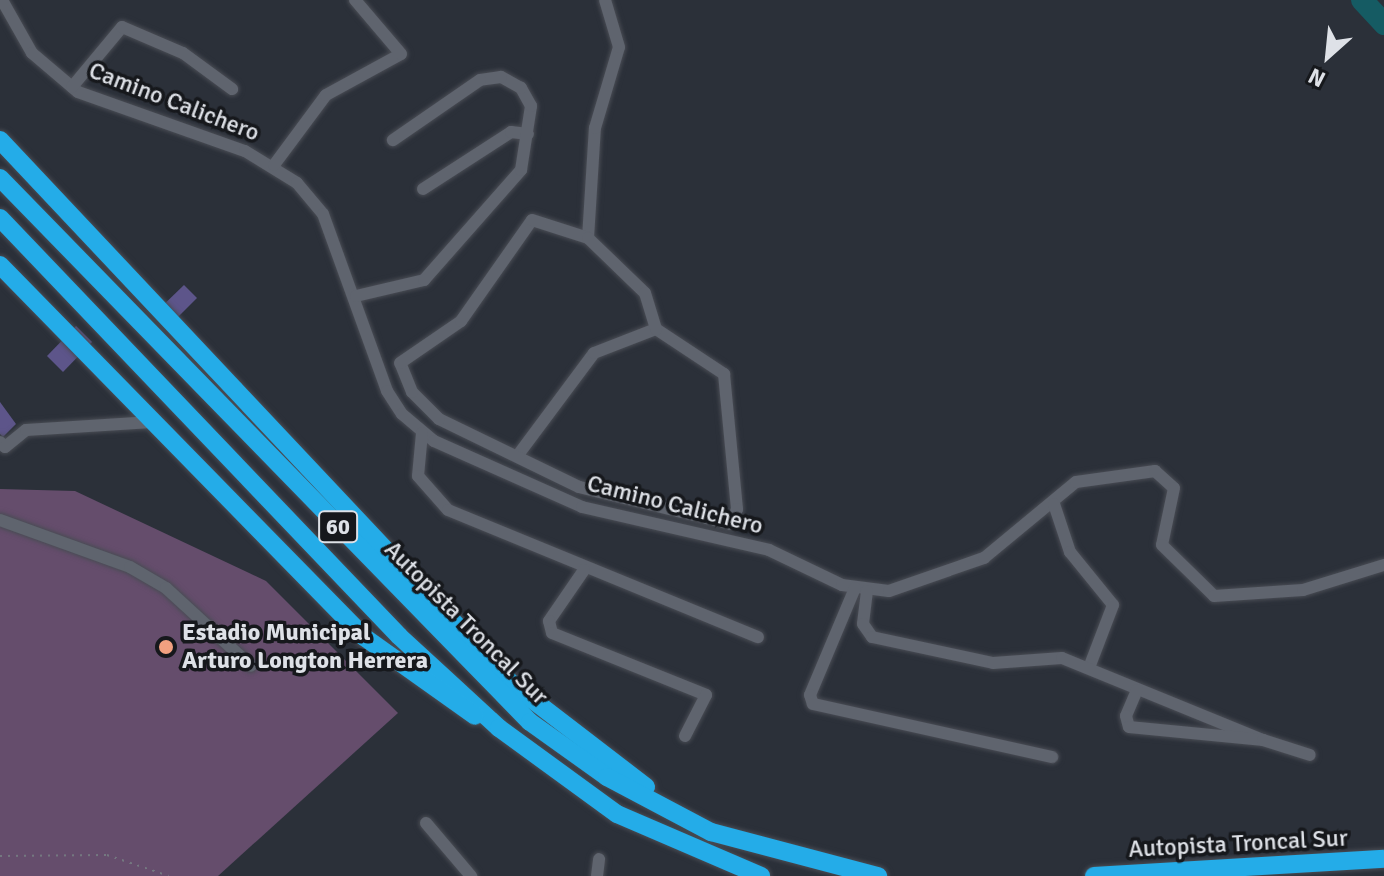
<!DOCTYPE html>
<html>
<head>
<meta charset="utf-8">
<style>
  body { margin:0 }
  #map { position:relative; width:1384px; height:876px; overflow:hidden; background:#2b3039; font-family:Signika,sans-serif }
  div>[style] { position:absolute }
  .green>* { inset:0; background:#654d6c }
  .river>* { height:22px; margin:-11px; padding:0 11px; transform-origin:11px; border-radius:11px; background:#155b63 }
  .building>* { inset:0; background:#5d558a }
  .path>* { height:2px; margin-top:-1px; transform-origin:0; background:repeating-linear-gradient(90deg,#747880 0 2px,transparent 0 8px) }
  .roads { filter:drop-shadow(0 0 2px #494c54) drop-shadow(0 0 2px #494c54) }
  .minor>* { height:12px; margin:-6px; padding:0 6px; transform-origin:6px; border-radius:6px; background:#5f646e }
  .highway>* { height:18px; margin:-9px; padding:0 9px; transform-origin:9px; border-radius:9px; background:#24ace8 }
  .dots>* { width:22px; height:22px; translate:-50% -50%; box-sizing:border-box; border:4px solid #16181c; border-radius:50% }
  span { translate:-50% -50%; white-space:nowrap; text-align:center; line-height:1.15; -webkit-text-stroke:7px #16181c; paint-order:stroke }
  .shield-label span { padding:2px 6px; background:#16181c; border:2px solid; border-radius:6px; -webkit-text-stroke-width:0 }
  .shield-label { font-size:22px; color:#dee1e7; font-weight:700 }
  .street-label { font-size:24px; color:#dee1e7 }
  .poi-label { font-size:24px; color:#dee1e7; font-weight:700 }
  .left { translate:0 -50%; text-align:left }
  .north { position:absolute; left:1288px; top:16px; width:80px; height:80px; -webkit-text-stroke:6px #16181c; paint-order:stroke; rotate:207deg; font-size:22px; font-weight:700; line-height:32px; text-align:center; color:#dee1e7 }
  .north::after { content:''; display:block; margin:auto; width:28px; height:36px; background:#dee1e7; clip-path:polygon(50% 0,100% 100%,50% 72%,0 100%) }
</style>
</head>
<body>
<div id="map">
  <div class="green">
    <i style="clip-path:polygon(0 489px,75px 491px,266px 581px,398px 713px,218px 876px,0 876px)"></i>
  </div>
  <div class="river">
    <i style="left:1362px;top:0;width:33px;rotate:47deg"></i>
  </div>
  <div class="building">
    <i style="clip-path:polygon(184px 285px,197px 298px,167px 328px,154px 314px)"></i>
    <i style="clip-path:polygon(76px 326px,92px 342px,63px 372px,47px 356px)"></i>
    <i style="clip-path:polygon(0 402px,16px 424px,3px 437px,0 434px)"></i>
  </div>
  <div class="path">
    <i style="left:0;top:856px;width:107px;rotate:-0.5deg"></i>
    <i style="left:107px;top:855px;width:65px;rotate:18.7deg"></i>
  </div>
  <div class="roads">
    <div class="minor">
      <i style="left:2px;top:0;width:61px;rotate:60.5deg"></i>
      <i style="left:32px;top:53px;width:60px;rotate:40.3deg"></i>
      <i style="left:78px;top:92px;width:177px;rotate:19.5deg"></i>
      <i style="left:245px;top:151px;width:61px;rotate:31.6deg"></i>
      <i style="left:297px;top:183px;width:40px;rotate:50deg"></i>
      <i style="left:323px;top:214px;width:188px;rotate:70.1deg"></i>
      <i style="left:387px;top:391px;width:27px;rotate:57deg"></i>
      <i style="left:402px;top:414px;width:42px;rotate:40.2deg"></i>
      <i style="left:434px;top:441px;width:162px;rotate:24deg"></i>
      <i style="left:582px;top:507px;width:192px;rotate:12.9deg"></i>
      <i style="left:769px;top:550px;width:81px;rotate:25.6deg"></i>
      <i style="left:842px;top:585px;width:47px;rotate:7.3deg"></i>
      <i style="left:889px;top:591px;width:101px;rotate:-19.2deg"></i>
      <i style="left:984px;top:558px;width:119px;rotate:-39.6deg"></i>
      <i style="left:1076px;top:482px;width:80px;rotate:-7.9deg"></i>
      <i style="left:1155px;top:471px;width:25px;rotate:42deg"></i>
      <i style="left:1174px;top:488px;width:58px;rotate:101.9deg"></i>
      <i style="left:1162px;top:545px;width:73px;rotate:44.4deg"></i>
      <i style="left:1214px;top:596px;width:89px;rotate:-3.9deg"></i>
      <i style="left:1303px;top:590px;width:85px;rotate:-17.2deg"></i>
      <i style="left:72px;top:87px;width:78px;rotate:-50.2deg"></i>
      <i style="left:122px;top:27px;width:66px;rotate:23.1deg"></i>
      <i style="left:183px;top:53px;width:61px;rotate:36.3deg"></i>
      <i style="left:274px;top:165px;width:87px;rotate:-53.4deg"></i>
      <i style="left:326px;top:95px;width:85px;rotate:-28.7deg"></i>
      <i style="left:401px;top:54px;width:71px;rotate:-130.4deg"></i>
      <i style="left:423px;top:189px;width:105px;rotate:-32.9deg"></i>
      <i style="left:511px;top:132px;width:17px;rotate:7deg"></i>
      <i style="left:588px;top:238px;width:110px;rotate:-86.4deg"></i>
      <i style="left:595px;top:128px;width:84px;rotate:-73.5deg"></i>
      <i style="left:619px;top:47px;width:49px;rotate:-106.6deg"></i>
      <i style="left:356px;top:296px;width:70px;rotate:-13.2deg"></i>
      <i style="left:424px;top:280px;width:147px;rotate:-48.6deg"></i>
      <i style="left:521px;top:170px;width:65px;rotate:-81.1deg"></i>
      <i style="left:531px;top:106px;width:21px;rotate:-119deg"></i>
      <i style="left:521px;top:88px;width:23px;rotate:-151deg"></i>
      <i style="left:501px;top:77px;width:21px;rotate:172deg"></i>
      <i style="left:480px;top:80px;width:106px;rotate:145.4deg"></i>
      <i style="left:422px;top:433px;width:43px;rotate:95.3deg"></i>
      <i style="left:418px;top:476px;width:45px;rotate:48.6deg"></i>
      <i style="left:448px;top:510px;width:335px;rotate:22.3deg"></i>
      <i style="left:0;top:442px;width:7px;rotate:45deg"></i>
      <i style="left:5px;top:447px;width:27px;rotate:-39deg"></i>
      <i style="left:26px;top:430px;width:126px;rotate:-3.6deg"></i>
      <i style="left:518px;top:455px;width:127px;rotate:-53.3deg"></i>
      <i style="left:594px;top:353px;width:66px;rotate:-21.2deg"></i>
      <i style="left:656px;top:329px;width:82px;rotate:33.5deg"></i>
      <i style="left:724px;top:374px;width:136px;rotate:84.5deg"></i>
      <i style="left:737px;top:509px;width:16px;rotate:112deg"></i>
      <i style="left:731px;top:524px;width:156px;rotate:-166.3deg"></i>
      <i style="left:579px;top:487px;width:156px;rotate:-154.1deg"></i>
      <i style="left:439px;top:419px;width:38px;rotate:-135deg"></i>
      <i style="left:412px;top:392px;width:31px;rotate:-112deg"></i>
      <i style="left:400px;top:363px;width:74px;rotate:-34.5deg"></i>
      <i style="left:461px;top:321px;width:123px;rotate:-54.9deg"></i>
      <i style="left:532px;top:220px;width:59px;rotate:17.8deg"></i>
      <i style="left:588px;top:238px;width:79px;rotate:44deg"></i>
      <i style="left:645px;top:293px;width:38px;rotate:73deg"></i>
      <i style="left:1054px;top:504px;width:51px;rotate:71.6deg"></i>
      <i style="left:1070px;top:552px;width:68px;rotate:50.9deg"></i>
      <i style="left:1113px;top:605px;width:67px;rotate:110.9deg"></i>
      <i style="left:0;top:520px;width:138px;rotate:19.9deg"></i>
      <i style="left:130px;top:567px;width:42px;rotate:30.3deg"></i>
      <i style="left:166px;top:588px;width:115px;rotate:42.5deg"></i>
      <i style="left:584px;top:570px;width:62px;rotate:124.5deg"></i>
      <i style="left:549px;top:621px;width:12px;rotate:76deg"></i>
      <i style="left:552px;top:633px;width:166px;rotate:21.9deg"></i>
      <i style="left:706px;top:695px;width:46px;rotate:117.1deg"></i>
      <i style="left:855px;top:588px;width:116px;rotate:112.8deg"></i>
      <i style="left:810px;top:695px;width:9px;rotate:72deg"></i>
      <i style="left:813px;top:704px;width:245px;rotate:12.5deg"></i>
      <i style="left:867px;top:591px;width:33px;rotate:97deg"></i>
      <i style="left:863px;top:624px;width:16px;rotate:55deg"></i>
      <i style="left:872px;top:637px;width:124px;rotate:12.1deg"></i>
      <i style="left:993px;top:663px;width:69px;rotate:-4.1deg"></i>
      <i style="left:1062px;top:658px;width:217px;rotate:22.2deg"></i>
      <i style="left:1137px;top:690px;width:28px;rotate:113deg"></i>
      <i style="left:1126px;top:716px;width:11px;rotate:75deg"></i>
      <i style="left:1129px;top:727px;width:135px;rotate:5.5deg"></i>
      <i style="left:1263px;top:740px;width:49px;rotate:17.7deg"></i>
      <i style="left:426px;top:823px;width:70px;rotate:49.7deg"></i>
      <i style="left:597px;top:876px;width:17px;rotate:-83deg"></i>
    </div>
    <div class="highway">
      <i style="left:0;top:140px;width:747px;rotate:46.74deg"></i>
      <i style="left:512px;top:684px;width:169px;rotate:37.5deg"></i>
      <i style="left:0;top:178px;width:759px;rotate:45.75deg"></i>
      <i style="left:530px;top:722px;width:95px;rotate:35.5deg"></i>
      <i style="left:607px;top:777px;width:118px;rotate:27.9deg"></i>
      <i style="left:711px;top:832px;width:173px;rotate:14.8deg"></i>
      <i style="left:0;top:218px;width:578px;rotate:46.33deg"></i>
      <i style="left:399px;top:636px;width:136px;rotate:42.6deg"></i>
      <i style="left:499px;top:728px;width:146px;rotate:36.1deg"></i>
      <i style="left:617px;top:814px;width:157px;rotate:23.3deg"></i>
      <i style="left:0;top:265px;width:520px;rotate:45.62deg"></i>
      <i style="left:364px;top:637px;width:136px;rotate:35.4deg"></i>
      <i style="left:1094px;top:876px;width:290px;rotate:-3.4deg"></i>
    </div>
  </div>
  <div class="dots">
    <i style="left:166px;top:647px;background:#f2a080"></i>
  </div>
  <div class="shield-label">
    <span style="left:338px;top:527px">60</span>
  </div>
  <div class="street-label">
    <span style="left:174px;top:102px;rotate:21deg">Camino Calichero</span>
    <span style="left:675px;top:505px;rotate:14deg">Camino Calichero</span>
    <span style="left:466px;top:623px;rotate:45deg">Autopista Troncal Sur</span>
    <span style="left:1238px;top:844px;rotate:-3deg">Autopista Troncal Sur</span>
  </div>
  <div class="poi-label">
    <span class="left" style="left:182px;top:647px">Estadio Municipal<br>Arturo Longton Herrera</span>
  </div>
  <div class="north">N</div>
</div>
</body>
</html>
